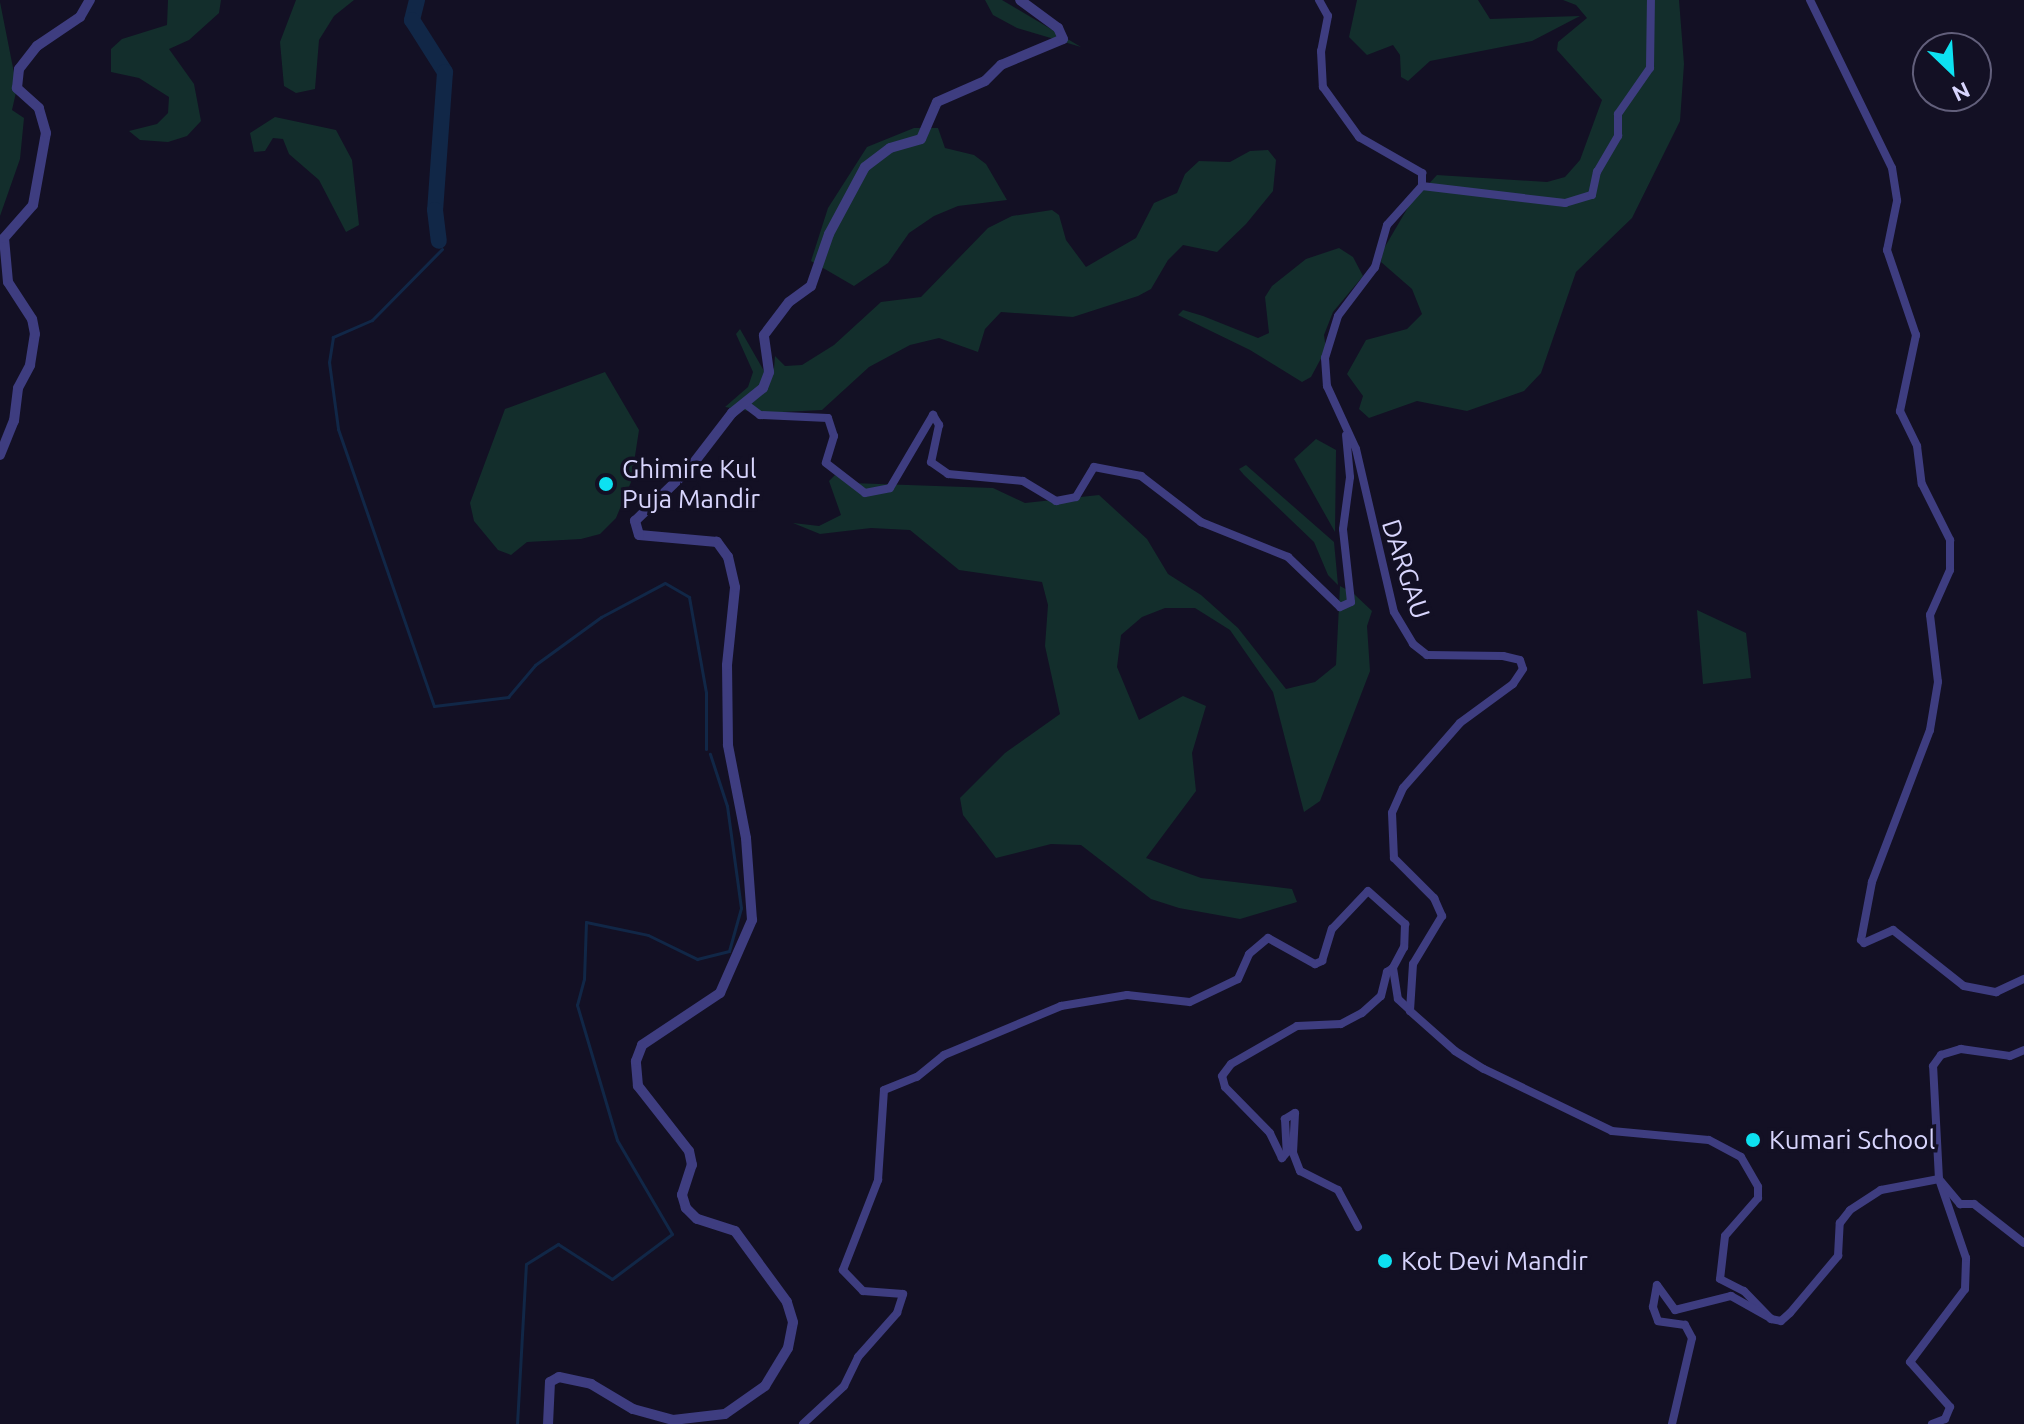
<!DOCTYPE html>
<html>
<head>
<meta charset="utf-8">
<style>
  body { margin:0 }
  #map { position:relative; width:2024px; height:1424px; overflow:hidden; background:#131024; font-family:Ubuntu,sans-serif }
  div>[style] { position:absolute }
  .green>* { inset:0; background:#132e2c }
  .stream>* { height:3px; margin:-1.5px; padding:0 1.5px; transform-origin:1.5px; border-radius:1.5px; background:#112747 }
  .river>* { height:16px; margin:-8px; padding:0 8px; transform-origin:8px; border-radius:8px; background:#112747 }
  .minor>* { height:8px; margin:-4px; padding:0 4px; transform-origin:4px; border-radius:4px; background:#3e3d80 }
  .tertiary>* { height:10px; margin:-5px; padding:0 5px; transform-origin:5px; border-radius:5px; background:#3e3d80 }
  .dots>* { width:22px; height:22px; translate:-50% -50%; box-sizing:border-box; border:4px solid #131024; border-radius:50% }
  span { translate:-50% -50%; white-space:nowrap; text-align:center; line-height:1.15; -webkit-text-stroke:7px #131024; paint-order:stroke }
  .poi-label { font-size:26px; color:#d8d5fd }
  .left { translate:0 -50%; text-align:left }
  .street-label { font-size:26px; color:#d8d5fd }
  .north { position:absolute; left:1912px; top:32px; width:80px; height:80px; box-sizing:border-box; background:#131024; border:2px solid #625f7b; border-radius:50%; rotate:155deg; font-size:22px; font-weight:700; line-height:32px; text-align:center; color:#d8d5fd }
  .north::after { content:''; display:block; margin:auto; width:28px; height:36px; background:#0de1f1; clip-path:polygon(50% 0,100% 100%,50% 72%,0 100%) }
</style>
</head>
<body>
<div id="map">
  <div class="green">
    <i style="clip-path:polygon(168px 0,221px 0,219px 13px,189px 40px,169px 49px,194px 84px,201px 121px,187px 136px,168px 142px,140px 140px,129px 131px,157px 124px,168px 113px,169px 97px,139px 78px,111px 72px,111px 49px,122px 39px,167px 25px)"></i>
    <i style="clip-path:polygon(296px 0,354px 0,334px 16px,319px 40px,315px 89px,296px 93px,284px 86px,280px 42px)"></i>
    <i style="clip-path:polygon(985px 0,1002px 0,1081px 47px,1017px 28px,993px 15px)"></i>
    <i style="clip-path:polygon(1357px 0,1478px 0,1490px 19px,1580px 16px,1532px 41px,1430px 61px,1408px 81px,1401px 77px,1400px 55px,1393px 45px,1367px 55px,1349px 37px)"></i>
    <i style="clip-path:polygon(1563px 0,1679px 0,1684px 64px,1680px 121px,1632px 218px,1576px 272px,1541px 373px,1524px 391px,1467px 411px,1417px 401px,1369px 418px,1359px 409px,1363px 396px,1347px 374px,1366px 340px,1407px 329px,1422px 314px,1412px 289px,1381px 262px,1383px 250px,1410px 204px,1437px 175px,1547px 182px,1565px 177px,1580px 160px,1602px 100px,1557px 50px,1558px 42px,1587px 18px,1576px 5px)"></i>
    <i style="clip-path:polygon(0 2px,17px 88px,12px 110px,24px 118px,20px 159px,0 216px)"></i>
    <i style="clip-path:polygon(275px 117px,336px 130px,352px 160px,359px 225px,346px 232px,319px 180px,289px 154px,283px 139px,273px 138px,265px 151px,254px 152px,250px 133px)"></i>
    <i style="clip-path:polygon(914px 128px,938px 128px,945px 148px,974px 155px,986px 164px,1007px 200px,958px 206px,934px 216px,909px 233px,888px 263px,854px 286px,811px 261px,828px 208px,867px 147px)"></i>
    <i style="clip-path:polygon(1268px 150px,1276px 160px,1273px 191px,1246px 224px,1217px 252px,1183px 245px,1168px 260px,1151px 289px,1138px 296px,1073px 317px,1001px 312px,985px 329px,978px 352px,939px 338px,910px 345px,869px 367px,822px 410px,760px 413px,725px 407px,748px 387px,753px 372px,736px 334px,740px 329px,764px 371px,774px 368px,775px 356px,785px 366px,802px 365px,834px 345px,881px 302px,921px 297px,988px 228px,1012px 216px,1052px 210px,1059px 215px,1066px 240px,1086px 267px,1136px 238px,1154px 203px,1177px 193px,1185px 174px,1199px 161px,1230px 162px,1250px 151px)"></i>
    <i style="clip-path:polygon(1339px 248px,1353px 257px,1363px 276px,1333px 312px,1324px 335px,1326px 349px,1311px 377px,1302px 382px,1250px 350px,1178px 315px,1183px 310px,1203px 316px,1258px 338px,1269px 333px,1265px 297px,1272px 286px,1306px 259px)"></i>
    <i style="clip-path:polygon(605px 372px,639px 430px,631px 482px,616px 518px,600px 534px,581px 539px,527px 542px,511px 555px,498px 550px,474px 521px,470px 503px,505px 409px)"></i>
    <i style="clip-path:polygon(1316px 439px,1336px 450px,1335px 532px,1294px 459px)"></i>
    <i style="clip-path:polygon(1246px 465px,1334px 542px,1338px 585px,1328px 575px,1314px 542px,1244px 475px,1239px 469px)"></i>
    <i style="clip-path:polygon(835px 475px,851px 483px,993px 488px,1025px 503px,1099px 495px,1147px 539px,1168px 574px,1201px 595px,1238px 628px,1286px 689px,1315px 682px,1336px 665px,1340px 586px,1353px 593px,1372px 611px,1367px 626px,1370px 671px,1320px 801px,1304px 812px,1273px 692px,1230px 630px,1195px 608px,1165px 608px,1142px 617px,1121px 635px,1117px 667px,1139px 720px,1183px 696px,1206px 706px,1192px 753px,1196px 791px,1146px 858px,1201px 878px,1292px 889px,1297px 902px,1240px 919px,1179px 908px,1151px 899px,1081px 845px,1051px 844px,996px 858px,963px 815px,960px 798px,1005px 753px,1060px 714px,1045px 646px,1048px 605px,1042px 582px,959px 570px,910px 530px,871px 528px,820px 534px,793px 523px,819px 526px,841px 515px,829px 481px)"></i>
    <i style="clip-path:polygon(1697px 610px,1746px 633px,1751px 678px,1703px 684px)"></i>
  </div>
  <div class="stream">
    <i style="left:442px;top:249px;width:100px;rotate:134.6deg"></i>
    <i style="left:372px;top:320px;width:43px;rotate:156.4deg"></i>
    <i style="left:333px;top:337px;width:25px;rotate:99deg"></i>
    <i style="left:329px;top:362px;width:68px;rotate:82.3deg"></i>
    <i style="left:338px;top:429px;width:293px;rotate:70.9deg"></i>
    <i style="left:434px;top:706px;width:75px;rotate:-6.9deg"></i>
    <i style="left:508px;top:697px;width:42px;rotate:-49.8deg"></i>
    <i style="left:535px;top:665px;width:82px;rotate:-36deg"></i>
    <i style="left:601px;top:617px;width:72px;rotate:-28deg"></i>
    <i style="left:665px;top:583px;width:28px;rotate:30deg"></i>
    <i style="left:689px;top:597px;width:97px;rotate:79.9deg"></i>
    <i style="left:706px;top:692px;width:57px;rotate:90deg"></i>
    <i style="left:517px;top:1424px;width:160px;rotate:-86.8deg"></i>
    <i style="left:526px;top:1264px;width:38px;rotate:-32deg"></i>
    <i style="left:558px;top:1244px;width:64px;rotate:32.9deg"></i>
    <i style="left:612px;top:1279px;width:75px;rotate:-36.9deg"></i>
    <i style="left:672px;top:1234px;width:109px;rotate:-120.3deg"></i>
    <i style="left:617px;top:1140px;width:141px;rotate:-106.5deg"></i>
    <i style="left:577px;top:1005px;width:27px;rotate:-75deg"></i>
    <i style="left:584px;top:979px;width:57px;rotate:-88deg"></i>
    <i style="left:586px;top:922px;width:63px;rotate:11.8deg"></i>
    <i style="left:648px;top:935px;width:55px;rotate:26.1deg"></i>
    <i style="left:697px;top:959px;width:33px;rotate:-14deg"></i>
    <i style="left:729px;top:951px;width:45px;rotate:-74.4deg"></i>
    <i style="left:741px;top:908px;width:103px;rotate:-97.8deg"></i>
    <i style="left:727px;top:806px;width:55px;rotate:-108.1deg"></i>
  </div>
  <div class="river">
    <i style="left:417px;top:0;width:21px;rotate:104deg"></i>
    <i style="left:412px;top:20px;width:62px;rotate:57.6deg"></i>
    <i style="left:445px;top:72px;width:138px;rotate:94.1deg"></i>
    <i style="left:435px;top:210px;width:31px;rotate:83deg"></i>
  </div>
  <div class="minor">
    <i style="left:1319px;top:0;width:18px;rotate:61deg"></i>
    <i style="left:1328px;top:16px;width:36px;rotate:101deg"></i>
    <i style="left:1321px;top:51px;width:36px;rotate:87deg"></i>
    <i style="left:1323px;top:87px;width:62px;rotate:54.2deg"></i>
    <i style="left:1359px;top:137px;width:73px;rotate:29.7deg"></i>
    <i style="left:1422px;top:173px;width:13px;rotate:90deg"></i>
    <i style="left:1422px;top:186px;width:52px;rotate:131.9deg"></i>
    <i style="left:1387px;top:225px;width:44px;rotate:105.9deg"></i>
    <i style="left:1375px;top:267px;width:61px;rotate:127.1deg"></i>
    <i style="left:1338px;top:316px;width:44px;rotate:107.2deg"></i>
    <i style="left:1325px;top:358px;width:28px;rotate:86deg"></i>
    <i style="left:1327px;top:386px;width:69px;rotate:65.3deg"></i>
    <i style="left:1356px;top:449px;width:167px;rotate:76.9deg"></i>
    <i style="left:1394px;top:612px;width:37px;rotate:59deg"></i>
    <i style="left:1413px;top:644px;width:18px;rotate:38deg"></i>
    <i style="left:1427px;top:655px;width:76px;rotate:0.8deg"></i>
    <i style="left:1503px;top:656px;width:17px;rotate:13deg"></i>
    <i style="left:1520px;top:660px;width:9px;rotate:72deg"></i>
    <i style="left:1523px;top:669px;width:18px;rotate:124deg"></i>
    <i style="left:1513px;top:684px;width:66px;rotate:143.7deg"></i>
    <i style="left:1460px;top:723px;width:86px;rotate:131.2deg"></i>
    <i style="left:1403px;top:788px;width:27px;rotate:114deg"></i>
    <i style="left:1392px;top:813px;width:45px;rotate:87.5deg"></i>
    <i style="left:1394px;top:858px;width:57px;rotate:45deg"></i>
    <i style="left:1434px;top:898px;width:20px;rotate:66deg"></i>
    <i style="left:1442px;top:916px;width:56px;rotate:121.1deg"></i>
    <i style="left:1413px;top:964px;width:47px;rotate:93.7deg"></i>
    <i style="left:1410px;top:1011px;width:60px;rotate:41.6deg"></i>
    <i style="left:1455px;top:1051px;width:34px;rotate:32deg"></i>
    <i style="left:1484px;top:1069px;width:142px;rotate:25.8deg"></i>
    <i style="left:1612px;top:1131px;width:97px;rotate:5.3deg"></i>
    <i style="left:1709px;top:1140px;width:36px;rotate:28deg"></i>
    <i style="left:1741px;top:1157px;width:34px;rotate:60deg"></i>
    <i style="left:1758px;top:1187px;width:11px;rotate:90deg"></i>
    <i style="left:1758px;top:1198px;width:50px;rotate:131deg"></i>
    <i style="left:1725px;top:1236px;width:43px;rotate:96.6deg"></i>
    <i style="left:1720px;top:1279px;width:27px;rotate:27deg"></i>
    <i style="left:1744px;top:1291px;width:39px;rotate:46deg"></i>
    <i style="left:1771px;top:1319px;width:10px;rotate:11deg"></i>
    <i style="left:1781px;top:1321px;width:12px;rotate:-42deg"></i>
    <i style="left:1790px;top:1313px;width:75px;rotate:-49.9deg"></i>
    <i style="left:1838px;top:1256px;width:33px;rotate:-87deg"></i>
    <i style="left:1840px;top:1223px;width:16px;rotate:-52deg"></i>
    <i style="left:1850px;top:1210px;width:37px;rotate:-33deg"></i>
    <i style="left:1881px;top:1190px;width:59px;rotate:-10.7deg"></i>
    <i style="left:1939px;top:1179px;width:33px;rotate:50deg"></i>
    <i style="left:1960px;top:1204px;width:14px"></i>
    <i style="left:1974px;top:1204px;width:63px;rotate:38deg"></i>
    <i style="left:1810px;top:0;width:187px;rotate:64deg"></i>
    <i style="left:1892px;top:168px;width:33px;rotate:81deg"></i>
    <i style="left:1897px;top:201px;width:50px;rotate:101.5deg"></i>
    <i style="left:1887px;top:250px;width:90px;rotate:71.2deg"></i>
    <i style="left:1916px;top:335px;width:78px;rotate:101.9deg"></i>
    <i style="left:1900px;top:411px;width:39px;rotate:64deg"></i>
    <i style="left:1917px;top:446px;width:38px;rotate:83deg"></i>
    <i style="left:1922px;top:484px;width:63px;rotate:63.4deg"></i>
    <i style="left:1950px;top:540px;width:30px;rotate:90deg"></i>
    <i style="left:1950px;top:570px;width:49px;rotate:114deg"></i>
    <i style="left:1930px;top:615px;width:67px;rotate:83.2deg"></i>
    <i style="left:1938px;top:682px;width:49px;rotate:99.5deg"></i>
    <i style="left:1930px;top:730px;width:163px;rotate:110.9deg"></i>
    <i style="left:1872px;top:882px;width:59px;rotate:100.7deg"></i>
    <i style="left:1861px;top:940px;width:4px;rotate:45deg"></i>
    <i style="left:1864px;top:943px;width:32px;rotate:-24deg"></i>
    <i style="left:1893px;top:930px;width:90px;rotate:38.3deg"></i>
    <i style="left:1964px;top:986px;width:33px;rotate:11deg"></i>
    <i style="left:1996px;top:992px;width:31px;rotate:-25deg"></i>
    <i style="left:1422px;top:186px;width:144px;rotate:6.8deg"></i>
    <i style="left:1565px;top:203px;width:28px;rotate:-17deg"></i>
    <i style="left:1592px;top:195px;width:24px;rotate:-78deg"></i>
    <i style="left:1597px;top:172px;width:42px;rotate:-59.7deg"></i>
    <i style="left:1618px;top:136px;width:22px;rotate:-90deg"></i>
    <i style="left:1618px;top:114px;width:56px;rotate:-55.2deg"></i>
    <i style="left:1650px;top:68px;width:68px;rotate:-89.2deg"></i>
    <i style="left:744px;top:403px;width:20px;rotate:37deg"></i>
    <i style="left:760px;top:415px;width:68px;rotate:2.5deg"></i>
    <i style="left:828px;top:418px;width:19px;rotate:72deg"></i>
    <i style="left:834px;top:436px;width:28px;rotate:107deg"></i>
    <i style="left:826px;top:463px;width:49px;rotate:37.6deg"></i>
    <i style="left:865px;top:493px;width:25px;rotate:-11deg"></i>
    <i style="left:890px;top:488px;width:85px;rotate:-59.5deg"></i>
    <i style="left:933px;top:415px;width:12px;rotate:59deg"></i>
    <i style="left:939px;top:425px;width:38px;rotate:102deg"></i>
    <i style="left:931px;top:462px;width:21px;rotate:35deg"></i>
    <i style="left:948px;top:474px;width:75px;rotate:5.3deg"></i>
    <i style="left:1023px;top:481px;width:39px;rotate:31deg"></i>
    <i style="left:1056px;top:501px;width:20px;rotate:-11deg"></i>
    <i style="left:1076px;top:497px;width:35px;rotate:-59deg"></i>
    <i style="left:1094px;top:467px;width:48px;rotate:10.8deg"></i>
    <i style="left:1141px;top:476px;width:76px;rotate:37.5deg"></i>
    <i style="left:1201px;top:522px;width:94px;rotate:21.9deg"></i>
    <i style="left:1288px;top:557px;width:72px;rotate:43.9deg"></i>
    <i style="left:1340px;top:607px;width:12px;rotate:-24deg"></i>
    <i style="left:1351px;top:602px;width:73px;rotate:-96.3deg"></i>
    <i style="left:1343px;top:529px;width:52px;rotate:-82.3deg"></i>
    <i style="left:1350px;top:477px;width:42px;rotate:-95.4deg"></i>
    <i style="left:1358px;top:1227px;width:42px;rotate:-118.4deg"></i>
    <i style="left:1338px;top:1190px;width:42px;rotate:-153.4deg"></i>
    <i style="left:1300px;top:1171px;width:19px;rotate:-111deg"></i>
    <i style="left:1293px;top:1153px;width:40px;rotate:-87.1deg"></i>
    <i style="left:1295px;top:1113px;width:12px;rotate:149deg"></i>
    <i style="left:1285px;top:1119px;width:33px;rotate:87deg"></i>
    <i style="left:1287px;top:1152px;width:8px;rotate:130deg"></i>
    <i style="left:1282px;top:1158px;width:28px;rotate:-116deg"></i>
    <i style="left:1270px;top:1133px;width:64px;rotate:-134.4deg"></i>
    <i style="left:1225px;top:1087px;width:11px;rotate:-105deg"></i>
    <i style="left:1222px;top:1076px;width:15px;rotate:-53deg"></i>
    <i style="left:1231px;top:1064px;width:76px;rotate:-29.9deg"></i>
    <i style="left:1297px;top:1026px;width:44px;rotate:-2.6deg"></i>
    <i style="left:1341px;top:1024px;width:24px;rotate:-28deg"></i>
    <i style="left:1362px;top:1013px;width:25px;rotate:-42deg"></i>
    <i style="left:1381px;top:996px;width:25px;rotate:-76deg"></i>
    <i style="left:1387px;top:972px;width:7px;rotate:-34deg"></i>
    <i style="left:803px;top:1424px;width:56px;rotate:-42.8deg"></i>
    <i style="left:844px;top:1386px;width:32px;rotate:-64deg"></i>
    <i style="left:858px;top:1357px;width:59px;rotate:-48.4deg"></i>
    <i style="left:897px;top:1313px;width:20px;rotate:-72deg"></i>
    <i style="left:903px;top:1294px;width:40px;rotate:-175.7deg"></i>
    <i style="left:863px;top:1291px;width:29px;rotate:-134deg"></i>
    <i style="left:843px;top:1270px;width:97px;rotate:-68.7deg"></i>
    <i style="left:878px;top:1180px;width:90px;rotate:-86.2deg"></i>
    <i style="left:884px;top:1090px;width:35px;rotate:-22deg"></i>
    <i style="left:917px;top:1077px;width:35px;rotate:-39deg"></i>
    <i style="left:944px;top:1055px;width:127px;rotate:-22.7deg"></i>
    <i style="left:1061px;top:1006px;width:67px;rotate:-9.5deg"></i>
    <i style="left:1127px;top:995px;width:63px;rotate:6.3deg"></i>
    <i style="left:1190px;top:1002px;width:53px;rotate:-25.6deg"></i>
    <i style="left:1238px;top:979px;width:27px;rotate:-66deg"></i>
    <i style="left:1249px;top:954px;width:25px;rotate:-40deg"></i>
    <i style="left:1268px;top:938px;width:54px;rotate:29deg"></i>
    <i style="left:1315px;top:964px;width:8px;rotate:-23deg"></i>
    <i style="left:1322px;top:961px;width:34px;rotate:-73deg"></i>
    <i style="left:1332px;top:929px;width:52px;rotate:-46.5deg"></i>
    <i style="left:1368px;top:891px;width:50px;rotate:41.7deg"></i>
    <i style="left:1405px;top:924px;width:23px;rotate:92deg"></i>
    <i style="left:1404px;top:947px;width:24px;rotate:118deg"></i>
    <i style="left:1393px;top:968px;width:31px;rotate:81deg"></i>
    <i style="left:1398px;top:999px;width:16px;rotate:43deg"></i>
    <i style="left:1672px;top:1424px;width:88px;rotate:-76.9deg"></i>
    <i style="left:1692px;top:1338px;width:15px;rotate:-118deg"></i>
    <i style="left:1685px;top:1325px;width:27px;rotate:-172deg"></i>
    <i style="left:1658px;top:1321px;width:15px;rotate:-110deg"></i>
    <i style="left:1653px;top:1307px;width:22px;rotate:-80deg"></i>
    <i style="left:1657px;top:1285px;width:31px;rotate:54deg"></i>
    <i style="left:1675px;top:1310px;width:58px;rotate:-14deg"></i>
    <i style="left:1731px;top:1296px;width:45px;rotate:29.4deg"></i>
    <i style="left:1932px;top:1424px;width:14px;rotate:-21deg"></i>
    <i style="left:1945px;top:1419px;width:13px;rotate:-67deg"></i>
    <i style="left:1950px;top:1407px;width:60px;rotate:-131.6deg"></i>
    <i style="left:1910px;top:1362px;width:91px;rotate:-53deg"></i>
    <i style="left:1965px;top:1289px;width:31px;rotate:-88deg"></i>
    <i style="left:1966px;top:1258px;width:83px;rotate:-108.9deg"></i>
    <i style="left:1939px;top:1179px;width:113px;rotate:-93deg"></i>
    <i style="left:1933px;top:1066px;width:14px;rotate:-54deg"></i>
    <i style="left:1941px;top:1055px;width:21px;rotate:-17deg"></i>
    <i style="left:1961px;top:1049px;width:49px;rotate:8.1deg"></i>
    <i style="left:2010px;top:1056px;width:15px;rotate:-23deg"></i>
  </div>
  <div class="tertiary">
    <i style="left:0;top:455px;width:37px;rotate:-68deg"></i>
    <i style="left:14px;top:421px;width:33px;rotate:-83deg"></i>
    <i style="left:18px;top:388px;width:26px;rotate:-62deg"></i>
    <i style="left:30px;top:365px;width:31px;rotate:-81deg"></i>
    <i style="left:35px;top:334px;width:15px;rotate:-101deg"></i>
    <i style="left:32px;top:319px;width:44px;rotate:-123deg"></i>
    <i style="left:8px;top:282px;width:44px;rotate:-95.2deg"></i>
    <i style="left:4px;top:238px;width:44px;rotate:-48.7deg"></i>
    <i style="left:33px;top:205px;width:73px;rotate:-79.8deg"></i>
    <i style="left:46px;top:133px;width:26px;rotate:-106deg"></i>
    <i style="left:39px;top:108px;width:30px;rotate:-138deg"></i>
    <i style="left:17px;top:88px;width:19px;rotate:-84deg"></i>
    <i style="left:19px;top:69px;width:29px;rotate:-52deg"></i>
    <i style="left:37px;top:46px;width:52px;rotate:-34deg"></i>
    <i style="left:80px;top:17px;width:20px;rotate:-60deg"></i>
    <i style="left:548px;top:1424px;width:42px;rotate:-87.3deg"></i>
    <i style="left:550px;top:1382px;width:10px;rotate:-29deg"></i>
    <i style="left:559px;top:1377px;width:33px;rotate:12deg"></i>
    <i style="left:591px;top:1384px;width:49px;rotate:30.8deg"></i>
    <i style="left:633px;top:1409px;width:41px;rotate:15.4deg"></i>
    <i style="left:673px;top:1420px;width:52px;rotate:-6.6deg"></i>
    <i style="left:725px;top:1414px;width:49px;rotate:-35deg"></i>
    <i style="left:765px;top:1386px;width:44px;rotate:-58.8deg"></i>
    <i style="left:788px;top:1348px;width:26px;rotate:-79deg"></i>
    <i style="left:793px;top:1322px;width:21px;rotate:-107deg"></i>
    <i style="left:787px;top:1302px;width:88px;rotate:-126.2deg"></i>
    <i style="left:735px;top:1231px;width:40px;rotate:-162deg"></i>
    <i style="left:697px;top:1219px;width:16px;rotate:-135deg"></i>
    <i style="left:686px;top:1208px;width:14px;rotate:-107deg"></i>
    <i style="left:682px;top:1195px;width:32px;rotate:-72deg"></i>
    <i style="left:692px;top:1165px;width:14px;rotate:-102deg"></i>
    <i style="left:689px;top:1151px;width:83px;rotate:-128.1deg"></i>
    <i style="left:638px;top:1086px;width:25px;rotate:-95deg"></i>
    <i style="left:636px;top:1061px;width:17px;rotate:-69deg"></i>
    <i style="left:642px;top:1045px;width:94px;rotate:-33.7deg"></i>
    <i style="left:720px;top:993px;width:80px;rotate:-66.3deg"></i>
    <i style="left:752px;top:920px;width:82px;rotate:-94.2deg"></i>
    <i style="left:746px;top:838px;width:95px;rotate:-101deg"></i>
    <i style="left:728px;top:745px;width:80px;rotate:-90.7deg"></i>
    <i style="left:727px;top:665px;width:78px;rotate:-84.1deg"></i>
    <i style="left:735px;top:587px;width:31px;rotate:-103deg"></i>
    <i style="left:728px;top:557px;width:19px;rotate:-126deg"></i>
    <i style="left:717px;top:542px;width:78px;rotate:-174.9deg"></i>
    <i style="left:639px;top:535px;width:15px;rotate:-106deg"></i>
    <i style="left:635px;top:521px;width:75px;rotate:-43.9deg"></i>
    <i style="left:689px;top:469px;width:71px;rotate:-52.5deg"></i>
    <i style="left:732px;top:413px;width:40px;rotate:-39deg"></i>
    <i style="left:763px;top:388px;width:17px;rotate:-69deg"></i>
    <i style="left:769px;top:372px;width:37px;rotate:-98deg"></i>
    <i style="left:764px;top:335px;width:41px;rotate:-52.9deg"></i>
    <i style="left:789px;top:302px;width:27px;rotate:-36deg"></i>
    <i style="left:811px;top:286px;width:55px;rotate:-70.9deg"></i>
    <i style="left:829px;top:234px;width:76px;rotate:-61.8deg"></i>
    <i style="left:865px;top:167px;width:31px;rotate:-37deg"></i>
    <i style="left:890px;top:148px;width:32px;rotate:-16deg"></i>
    <i style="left:921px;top:139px;width:40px;rotate:-66.6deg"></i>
    <i style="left:937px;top:102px;width:52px;rotate:-23.6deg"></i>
    <i style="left:985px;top:81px;width:23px;rotate:-45deg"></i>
    <i style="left:1001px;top:65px;width:67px;rotate:-22.8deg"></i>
    <i style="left:1063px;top:39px;width:12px;rotate:-114deg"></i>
    <i style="left:1058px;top:28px;width:47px;rotate:-143.6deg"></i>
  </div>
  <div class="dots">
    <i style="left:606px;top:484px;background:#0de1f1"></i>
    <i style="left:1753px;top:1140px;background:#0de1f1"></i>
    <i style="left:1385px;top:1261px;background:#0de1f1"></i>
  </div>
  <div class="poi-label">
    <span class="left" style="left:622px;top:484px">Ghimire Kul<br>Puja Mandir</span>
    <span class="left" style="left:1769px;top:1140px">Kumari School</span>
    <span class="left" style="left:1401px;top:1261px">Kot Devi Mandir</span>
  </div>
  <div class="street-label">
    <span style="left:1406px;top:569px;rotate:72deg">DARGAU</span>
  </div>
  <div class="north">N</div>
</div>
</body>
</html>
